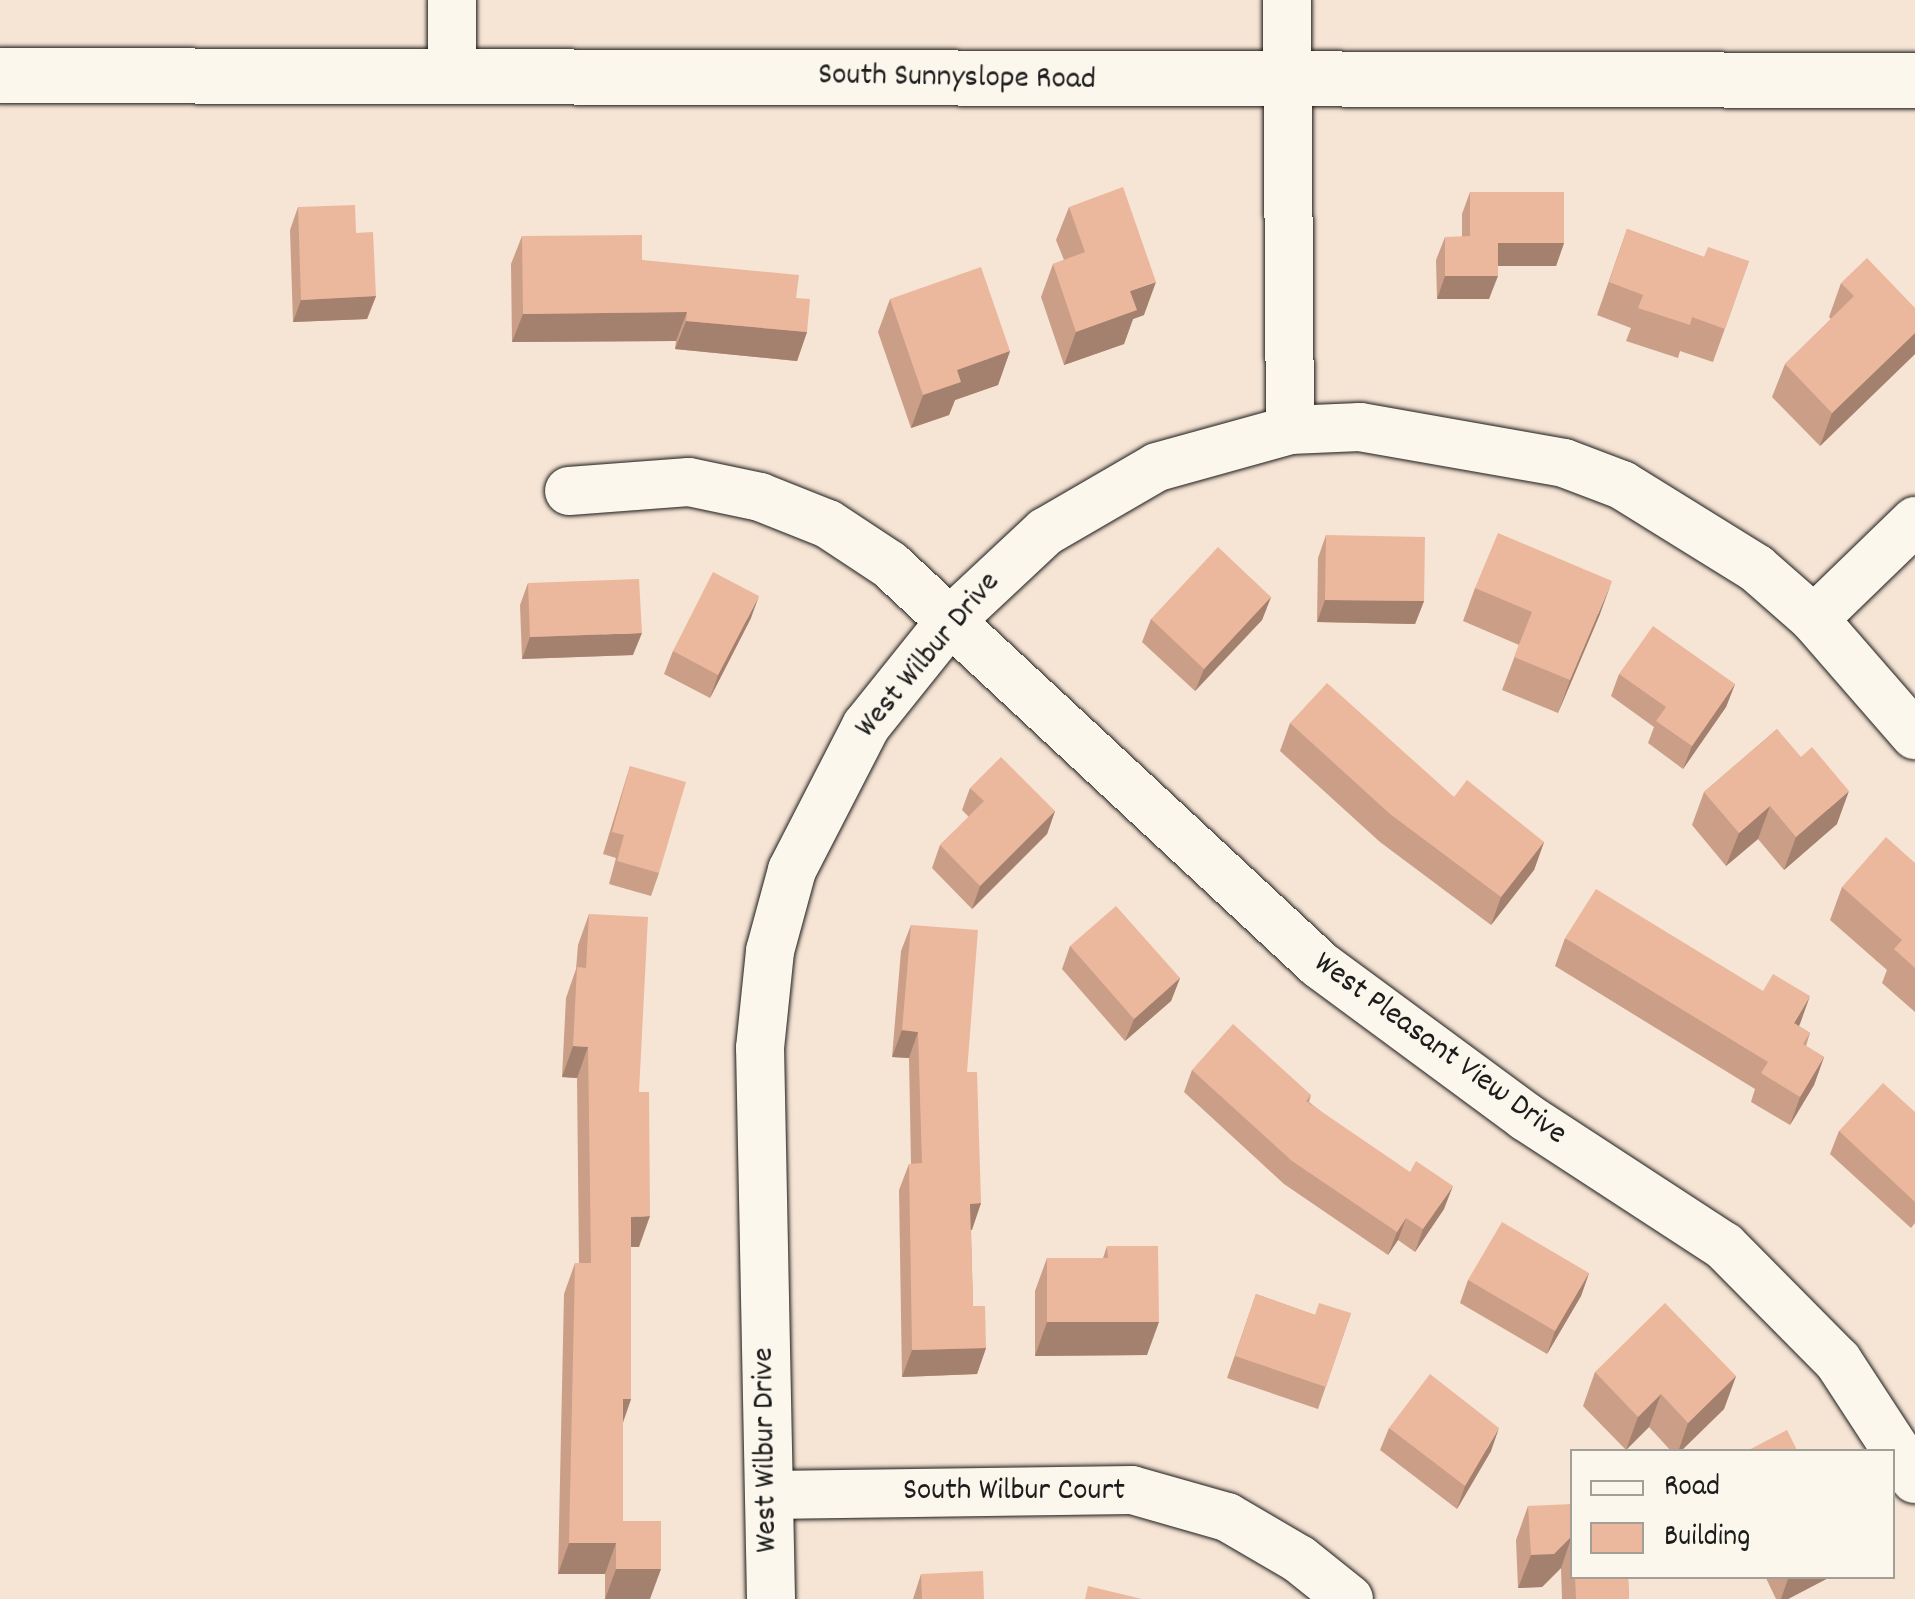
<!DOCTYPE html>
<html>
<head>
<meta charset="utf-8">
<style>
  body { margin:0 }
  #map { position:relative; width:1915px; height:1599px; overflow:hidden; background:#f6e4d4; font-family:Dekko,sans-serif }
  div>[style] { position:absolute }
  .roads { filter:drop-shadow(0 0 2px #1c1c1c) drop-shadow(0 0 2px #1c1c1c) }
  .minor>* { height:48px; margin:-24px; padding:0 24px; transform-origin:24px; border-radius:24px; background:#fbf7ec }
  .tertiary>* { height:55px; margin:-27.5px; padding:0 27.5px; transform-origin:27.5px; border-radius:27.5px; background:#fbf7ec }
  .wall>* { inset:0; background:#ca9e87 }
  .shaded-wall>* { inset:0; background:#a4816e }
  .building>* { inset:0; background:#ebb89d }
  span { translate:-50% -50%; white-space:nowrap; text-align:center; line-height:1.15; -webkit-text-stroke:10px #fbf7ec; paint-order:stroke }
  .street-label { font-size:32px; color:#1c1c1c }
  .legend { position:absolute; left:1570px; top:1449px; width:325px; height:130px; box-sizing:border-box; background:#fbf7ec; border:2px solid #a29f99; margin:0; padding:12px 18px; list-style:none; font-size:30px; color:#1c1c1c }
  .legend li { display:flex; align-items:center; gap:20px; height:50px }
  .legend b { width:50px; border:2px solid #a29f99 }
</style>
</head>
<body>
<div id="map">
  <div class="roads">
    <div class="minor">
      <i style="left:452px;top:0;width:74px;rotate:90deg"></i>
      <i style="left:1287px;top:0;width:430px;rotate:89.6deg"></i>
      <i style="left:569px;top:491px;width:120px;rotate:-4.3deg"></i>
      <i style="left:689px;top:482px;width:73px;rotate:11.9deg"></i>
      <i style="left:760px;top:497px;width:73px;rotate:21.7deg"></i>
      <i style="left:828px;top:524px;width:74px;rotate:33.5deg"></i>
      <i style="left:890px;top:565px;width:587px;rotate:42.93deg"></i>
      <i style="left:1320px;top:965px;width:256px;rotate:36.4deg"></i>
      <i style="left:1526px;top:1117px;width:236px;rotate:33.1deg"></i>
      <i style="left:1724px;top:1246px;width:162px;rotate:45.3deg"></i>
      <i style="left:1838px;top:1361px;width:141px;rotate:56.9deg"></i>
      <i style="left:1814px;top:619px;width:141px;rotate:-44.1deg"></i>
      <i style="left:769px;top:1495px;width:363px;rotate:-0.8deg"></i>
      <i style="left:1132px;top:1490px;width:99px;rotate:15.9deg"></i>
      <i style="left:1227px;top:1517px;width:83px;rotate:30.3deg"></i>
      <i style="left:1299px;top:1559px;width:64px;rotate:38.7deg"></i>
      <i style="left:771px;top:1599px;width:551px;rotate:-91.14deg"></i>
      <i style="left:760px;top:1048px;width:98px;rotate:-84.1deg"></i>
      <i style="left:770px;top:951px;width:84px;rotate:-74.8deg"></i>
      <i style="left:792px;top:870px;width:162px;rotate:-62.8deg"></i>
      <i style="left:866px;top:726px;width:136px;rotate:-51.3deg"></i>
      <i style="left:951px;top:620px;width:129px;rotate:-43.1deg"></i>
      <i style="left:1045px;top:532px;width:129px;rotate:-30.1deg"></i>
      <i style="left:1157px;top:467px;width:138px;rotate:-15.5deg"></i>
      <i style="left:1290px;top:430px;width:70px;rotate:-2.5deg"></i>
      <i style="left:1360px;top:427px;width:207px;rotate:10deg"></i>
      <i style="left:1564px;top:463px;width:62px;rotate:20.8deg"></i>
      <i style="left:1622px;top:485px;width:158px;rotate:31.8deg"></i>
      <i style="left:1756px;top:568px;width:77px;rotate:41.3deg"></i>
      <i style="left:1814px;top:619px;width:154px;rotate:49deg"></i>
    </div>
    <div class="tertiary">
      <i style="left:0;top:75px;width:1915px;rotate:0.15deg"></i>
    </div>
  </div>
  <div class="wall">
    <i style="clip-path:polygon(1470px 192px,1564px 243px,1556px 266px,1498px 266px,1489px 299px,1437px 299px,1436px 260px,1445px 237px,1462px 237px,1462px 214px)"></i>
    <i style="clip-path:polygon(298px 207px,356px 233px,376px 296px,367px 319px,293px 322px,290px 230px)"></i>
    <i style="clip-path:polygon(1069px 207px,1144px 315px,1133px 319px,1124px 344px,1064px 365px,1041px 297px,1053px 264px,1064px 260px,1056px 240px)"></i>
    <i style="clip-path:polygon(1627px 229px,1704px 257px,1749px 261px,1713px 362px,1680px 351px,1678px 358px,1626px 341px,1631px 328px,1597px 315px)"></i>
    <i style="clip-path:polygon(522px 236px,642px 260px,796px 298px,807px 332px,797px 361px,675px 349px,676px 341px,512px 342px,511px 264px)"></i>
    <i style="clip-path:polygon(1841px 283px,1915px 308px,1915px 354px,1820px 446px,1772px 397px,1785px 364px,1831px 319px,1829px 317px)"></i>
    <i style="clip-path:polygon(890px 299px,1010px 351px,998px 385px,955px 400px,949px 415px,911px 428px,878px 332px)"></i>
    <i style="clip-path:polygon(1326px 535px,1424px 601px,1415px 624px,1317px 622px,1318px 558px)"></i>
    <i style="clip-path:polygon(528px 583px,633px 655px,522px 659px,520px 605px)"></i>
    <i style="clip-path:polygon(1475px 588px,1600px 614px,1558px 713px,1502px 690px,1519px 645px,1463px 621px)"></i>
    <i style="clip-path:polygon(1271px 597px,1262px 620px,1195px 691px,1142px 642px,1151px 619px)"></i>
    <i style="clip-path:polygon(751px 618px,710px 698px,664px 674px,673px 651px)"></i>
    <i style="clip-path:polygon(1619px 674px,1735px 684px,1726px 707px,1683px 769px,1648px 743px,1654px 727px,1611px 696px)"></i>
    <i style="clip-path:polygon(1290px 723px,1454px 797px,1544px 842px,1534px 870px,1491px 925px,1380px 842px,1280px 751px)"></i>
    <i style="clip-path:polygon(1777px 729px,1837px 824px,1784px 870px,1758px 839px,1726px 866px,1692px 825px,1704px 792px)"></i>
    <i style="clip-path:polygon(630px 766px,659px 873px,651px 896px,609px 884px,616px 858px,603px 854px)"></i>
    <i style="clip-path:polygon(970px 788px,1055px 811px,1047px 834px,972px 909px,932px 868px,940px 845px,969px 817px,962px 810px)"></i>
    <i style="clip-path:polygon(1915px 863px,1915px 1012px,1882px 983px,1887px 970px,1830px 920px,1842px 887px)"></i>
    <i style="clip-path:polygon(589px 914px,639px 1092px,639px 1247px,631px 1247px,631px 1399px,623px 1423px,623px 1521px,650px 1599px,605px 1599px,605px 1574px,558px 1574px,564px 1294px,575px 1263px,579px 1263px,577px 1078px,562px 1077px,566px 998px,576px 969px,578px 945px)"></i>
    <i style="clip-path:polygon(911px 925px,967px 1072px,981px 1203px,971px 1230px,973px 1306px,986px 1348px,977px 1374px,902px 1377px,899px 1190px,909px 1164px,911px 1164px,909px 1058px,892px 1057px,901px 951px)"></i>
    <i style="clip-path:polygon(1565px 938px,1799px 1026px,1810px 1033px,1806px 1046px,1824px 1057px,1814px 1085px,1790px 1125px,1751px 1102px,1755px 1089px,1555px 966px)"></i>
    <i style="clip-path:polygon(1070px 946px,1180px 978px,1171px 1001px,1125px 1041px,1062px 969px)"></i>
    <i style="clip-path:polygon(1192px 1070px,1311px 1095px,1309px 1102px,1444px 1209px,1415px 1252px,1398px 1240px,1388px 1255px,1284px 1184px,1184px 1092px)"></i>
    <i style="clip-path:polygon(1915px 1112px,1915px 1223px,1911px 1228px,1830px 1154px,1839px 1131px)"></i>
    <i style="clip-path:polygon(1107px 1246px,1147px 1355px,1035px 1356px,1035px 1291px,1047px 1258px,1103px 1258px)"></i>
    <i style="clip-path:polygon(1589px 1273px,1581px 1296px,1547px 1354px,1460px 1303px,1468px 1280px)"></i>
    <i style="clip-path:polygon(1256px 1294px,1315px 1315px,1351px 1313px,1318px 1409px,1227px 1378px)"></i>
    <i style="clip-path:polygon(1595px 1372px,1736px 1376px,1724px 1409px,1680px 1452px,1672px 1452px,1649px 1427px,1626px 1450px,1583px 1406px)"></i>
    <i style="clip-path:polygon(1389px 1428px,1491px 1451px,1457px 1509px,1380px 1450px)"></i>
    <i style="clip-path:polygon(1528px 1506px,1572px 1536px,1572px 1576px,1628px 1576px,1629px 1599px,1562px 1599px,1561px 1568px,1542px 1587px,1518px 1588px,1516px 1540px)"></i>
    <i style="clip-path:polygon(921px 1574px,984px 1599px,913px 1599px)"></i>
    <i style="clip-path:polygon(1765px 1576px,1832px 1576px,1788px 1599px,1776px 1599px)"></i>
  </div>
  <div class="shaded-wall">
    <i style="clip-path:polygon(1498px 243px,1564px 243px,1556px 266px,1489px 266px)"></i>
    <i style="clip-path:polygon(1445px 276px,1498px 276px,1489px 299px,1437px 299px)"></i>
    <i style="clip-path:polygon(1156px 282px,1144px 315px,1133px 319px,1124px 344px,1064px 365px,1076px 332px,1130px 291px)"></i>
    <i style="clip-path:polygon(376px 296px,367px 319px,293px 322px,301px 300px)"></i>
    <i style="clip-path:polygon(687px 312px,676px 341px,512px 342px,523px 314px)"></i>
    <i style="clip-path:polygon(686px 321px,807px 332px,797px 361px,675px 349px)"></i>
    <i style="clip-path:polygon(1915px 333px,1915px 354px,1820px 446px,1832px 413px)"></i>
    <i style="clip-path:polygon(1010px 351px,998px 385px,955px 400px,949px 415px,911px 428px,923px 395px,957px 370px)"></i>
    <i style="clip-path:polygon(1612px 581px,1600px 614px,1558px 713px,1570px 680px)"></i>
    <i style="clip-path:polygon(759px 596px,751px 618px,710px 698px,718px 675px)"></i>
    <i style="clip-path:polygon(1271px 597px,1262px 620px,1195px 691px,1204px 669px)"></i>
    <i style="clip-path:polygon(1325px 600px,1424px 601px,1415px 624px,1317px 622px)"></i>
    <i style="clip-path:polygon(642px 633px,633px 655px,522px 659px,530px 637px)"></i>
    <i style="clip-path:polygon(1735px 684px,1726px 707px,1683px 769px,1692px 746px)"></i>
    <i style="clip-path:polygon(1849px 791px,1837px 824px,1784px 870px,1796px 837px)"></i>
    <i style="clip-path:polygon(1770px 806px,1758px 839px,1726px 866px,1739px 833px)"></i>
    <i style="clip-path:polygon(1055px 811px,1047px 834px,972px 909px,980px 886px)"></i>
    <i style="clip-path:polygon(1544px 842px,1534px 870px,1491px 925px,1501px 897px)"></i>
    <i style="clip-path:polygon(1180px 978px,1171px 1001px,1125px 1041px,1134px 1019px)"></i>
    <i style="clip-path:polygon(1810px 996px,1800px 1024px,1784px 1051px,1794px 1023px)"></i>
    <i style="clip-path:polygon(902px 1030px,918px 1032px,909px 1058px,892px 1057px)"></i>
    <i style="clip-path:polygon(573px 1046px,588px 1047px,577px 1078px,562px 1077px)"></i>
    <i style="clip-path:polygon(1824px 1057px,1814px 1085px,1790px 1125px,1800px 1097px)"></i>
    <i style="clip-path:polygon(1453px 1186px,1444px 1209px,1415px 1252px,1423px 1229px)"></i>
    <i style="clip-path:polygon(981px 1203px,972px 1230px,960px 1230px,970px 1204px)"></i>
    <i style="clip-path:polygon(650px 1216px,639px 1247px,620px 1247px,631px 1217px)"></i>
    <i style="clip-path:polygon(1406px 1218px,1398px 1240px,1388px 1255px,1397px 1232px)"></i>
    <i style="clip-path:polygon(1589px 1273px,1581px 1296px,1547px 1354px,1555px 1331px)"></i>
    <i style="clip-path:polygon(1047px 1322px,1159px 1322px,1147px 1355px,1035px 1356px)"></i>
    <i style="clip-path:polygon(986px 1348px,977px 1374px,902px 1377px,912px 1350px)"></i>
    <i style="clip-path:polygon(1736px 1376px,1724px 1409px,1680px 1452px,1678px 1452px,1688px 1423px)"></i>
    <i style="clip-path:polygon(1661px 1394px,1649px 1427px,1626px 1450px,1638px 1417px)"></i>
    <i style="clip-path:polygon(623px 1399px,631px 1399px,620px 1430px)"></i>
    <i style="clip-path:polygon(1499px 1428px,1491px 1451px,1457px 1509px,1465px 1486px)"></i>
    <i style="clip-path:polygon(1572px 1536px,1561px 1568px,1542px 1587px,1518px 1588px,1531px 1555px)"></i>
    <i style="clip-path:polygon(569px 1543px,616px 1543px,605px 1574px,558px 1574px)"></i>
    <i style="clip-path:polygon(616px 1569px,661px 1569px,650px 1599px,605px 1599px)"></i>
    <i style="clip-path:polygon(1789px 1576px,1832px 1576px,1788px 1599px,1781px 1599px)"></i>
  </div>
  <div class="building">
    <i style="clip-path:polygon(1123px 187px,1156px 282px,1130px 291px,1137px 310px,1076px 332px,1053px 264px,1085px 252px,1069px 207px)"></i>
    <i style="clip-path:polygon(1470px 192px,1564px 192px,1564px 243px,1498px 243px,1498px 276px,1445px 276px,1445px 237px,1470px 236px)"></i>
    <i style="clip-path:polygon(355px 205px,356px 233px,373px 232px,376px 296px,301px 300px,298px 207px)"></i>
    <i style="clip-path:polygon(1627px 229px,1704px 257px,1708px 247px,1749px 261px,1725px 329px,1692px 317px,1690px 325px,1638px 308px,1643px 295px,1609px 282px)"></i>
    <i style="clip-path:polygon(642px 235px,642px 260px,799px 275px,796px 298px,810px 299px,807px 332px,686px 321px,687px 312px,523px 314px,522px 236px)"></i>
    <i style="clip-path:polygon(1867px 258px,1915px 308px,1915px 333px,1832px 413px,1785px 364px,1854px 296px,1841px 283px)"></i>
    <i style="clip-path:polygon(981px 267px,1010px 351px,957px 370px,961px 382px,923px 395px,890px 299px)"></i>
    <i style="clip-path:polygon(1498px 533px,1612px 581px,1570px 680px,1514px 657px,1532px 612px,1475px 588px)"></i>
    <i style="clip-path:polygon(1326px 535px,1425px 537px,1424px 601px,1325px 600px)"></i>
    <i style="clip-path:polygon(1218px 547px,1271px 597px,1204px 669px,1151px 619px)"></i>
    <i style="clip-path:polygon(713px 572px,759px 596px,718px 675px,673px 651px)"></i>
    <i style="clip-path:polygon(639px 579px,642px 633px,530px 637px,528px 583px)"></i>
    <i style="clip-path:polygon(1653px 626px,1735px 684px,1692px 746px,1656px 721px,1666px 707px,1619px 674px)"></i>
    <i style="clip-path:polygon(1327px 683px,1454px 797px,1467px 780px,1544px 842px,1501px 897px,1390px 814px,1290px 723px)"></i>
    <i style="clip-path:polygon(1777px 729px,1801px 757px,1812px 747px,1849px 791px,1796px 837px,1770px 806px,1739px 833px,1704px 792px)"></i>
    <i style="clip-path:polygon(1001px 757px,1055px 811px,980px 886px,940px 845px,984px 801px,970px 788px)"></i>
    <i style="clip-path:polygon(630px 766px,686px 782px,659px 873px,617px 861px,624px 835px,612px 832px)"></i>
    <i style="clip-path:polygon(1886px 837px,1915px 863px,1915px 968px,1894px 949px,1902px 940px,1842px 887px)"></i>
    <i style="clip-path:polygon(1596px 889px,1763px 991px,1773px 974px,1810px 996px,1794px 1023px,1810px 1033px,1803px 1044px,1824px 1057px,1800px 1097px,1761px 1073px,1768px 1062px,1565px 938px)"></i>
    <i style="clip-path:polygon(1116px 906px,1180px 978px,1134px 1019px,1070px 946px)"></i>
    <i style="clip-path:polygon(589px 914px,648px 917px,639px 1092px,649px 1092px,650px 1216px,631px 1217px,631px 1399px,623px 1399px,623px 1521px,661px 1521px,661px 1569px,616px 1569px,616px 1543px,569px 1543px,575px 1263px,591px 1263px,588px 1047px,573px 1046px,577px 967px,586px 968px)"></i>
    <i style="clip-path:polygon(911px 925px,978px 930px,967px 1072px,977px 1072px,981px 1203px,970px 1204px,973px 1306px,985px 1306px,986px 1348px,912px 1350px,909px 1164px,922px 1163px,918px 1032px,902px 1030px)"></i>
    <i style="clip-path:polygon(1233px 1024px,1311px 1095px,1306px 1101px,1410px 1172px,1416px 1161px,1453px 1186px,1423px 1229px,1406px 1218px,1397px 1232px,1292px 1161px,1192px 1070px)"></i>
    <i style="clip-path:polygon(1883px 1083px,1915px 1112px,1915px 1202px,1839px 1131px)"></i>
    <i style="clip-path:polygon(1502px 1222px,1589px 1273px,1555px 1331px,1468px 1280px)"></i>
    <i style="clip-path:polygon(1107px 1246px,1158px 1246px,1159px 1322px,1047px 1322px,1047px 1258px,1108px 1258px)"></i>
    <i style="clip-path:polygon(1256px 1294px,1315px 1315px,1319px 1303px,1351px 1313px,1326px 1387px,1235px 1356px)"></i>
    <i style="clip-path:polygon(1665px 1303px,1736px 1376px,1688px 1423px,1661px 1394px,1638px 1417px,1595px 1372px)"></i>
    <i style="clip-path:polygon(1430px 1374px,1499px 1428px,1465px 1486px,1389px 1428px)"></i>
    <i style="clip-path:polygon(1787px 1430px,1798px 1452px,1745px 1452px)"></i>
    <i style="clip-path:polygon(1572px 1504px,1572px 1536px,1554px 1554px,1531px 1555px,1528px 1506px)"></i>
    <i style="clip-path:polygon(983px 1571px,984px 1599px,922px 1599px,921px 1574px)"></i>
    <i style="clip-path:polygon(1575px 1576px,1628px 1576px,1629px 1599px,1576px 1599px)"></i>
    <i style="clip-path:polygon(1088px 1586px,1142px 1599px,1085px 1599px)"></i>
  </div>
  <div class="street-label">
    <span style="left:957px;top:79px;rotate:1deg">South Sunnyslope Road</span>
    <span style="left:929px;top:656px;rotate:-50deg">West Wilbur Drive</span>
    <span style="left:1439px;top:1050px;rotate:36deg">West Pleasant View Drive</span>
    <span style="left:767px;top:1450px;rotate:-91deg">West Wilbur Drive</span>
    <span style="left:1014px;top:1492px">South Wilbur Court</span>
  </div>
  <ul class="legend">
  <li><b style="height:12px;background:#fbf7ec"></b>Road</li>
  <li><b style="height:28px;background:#ebb89d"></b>Building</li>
  </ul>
</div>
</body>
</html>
